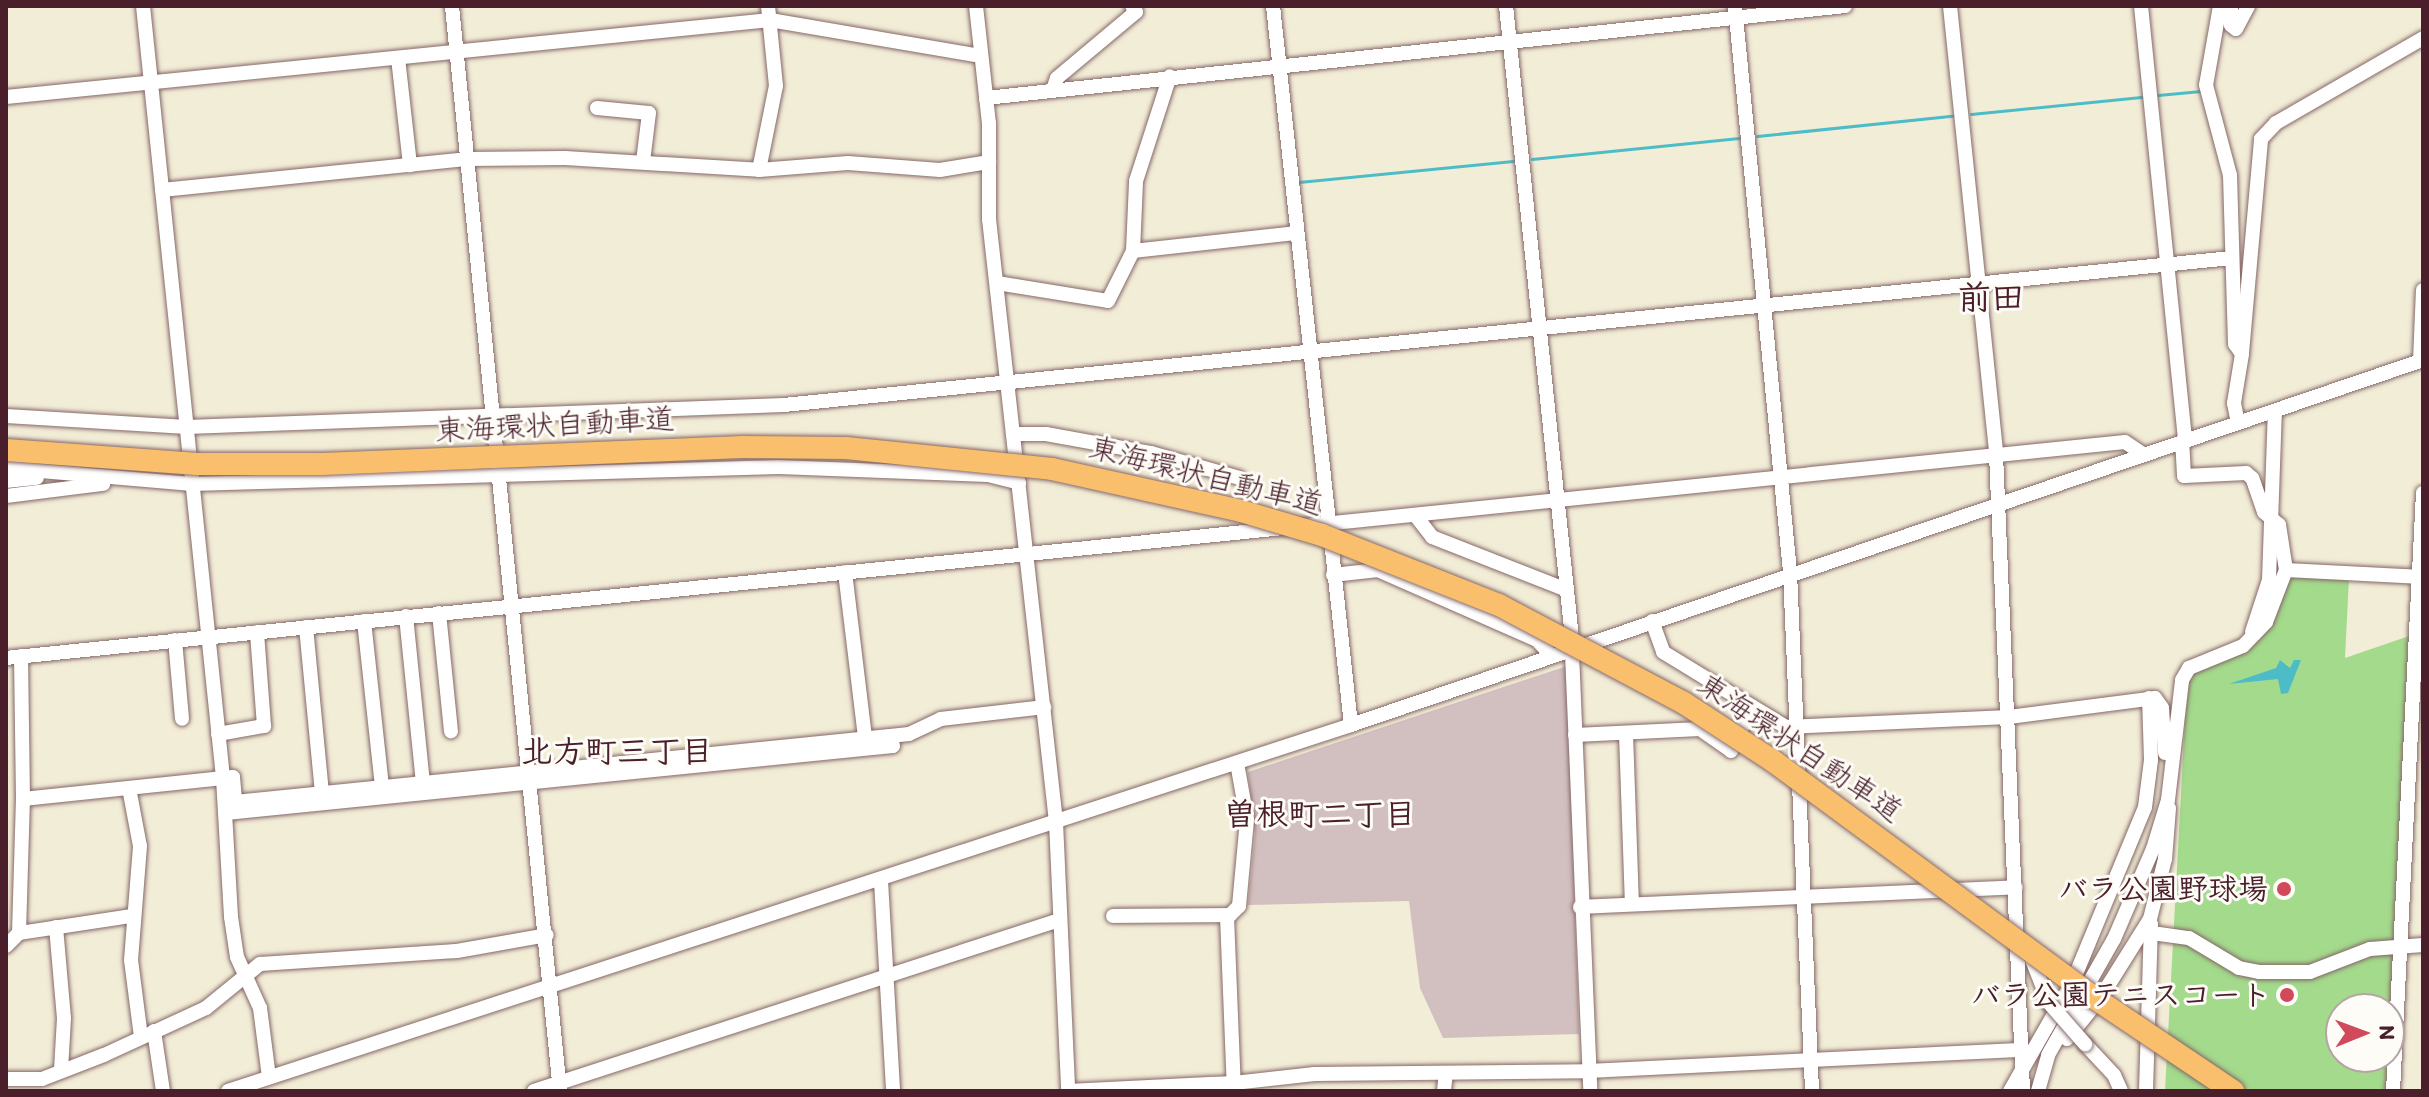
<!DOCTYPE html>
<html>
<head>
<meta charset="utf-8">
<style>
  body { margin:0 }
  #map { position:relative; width:2429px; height:1097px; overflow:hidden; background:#f2edd7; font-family:Itim,"Klee One",sans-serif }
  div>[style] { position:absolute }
  .industrial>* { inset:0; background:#d2bfbf }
  .green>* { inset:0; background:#a3da8c }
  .water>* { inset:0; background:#4ebcc7 }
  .stream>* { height:3px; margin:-1.5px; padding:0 1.5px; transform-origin:1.5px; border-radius:1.5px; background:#4ebcc7 }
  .roads { filter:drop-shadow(0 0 2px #856767) drop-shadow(0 0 2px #856767) }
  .minor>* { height:14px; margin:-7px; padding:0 7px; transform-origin:7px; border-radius:7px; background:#fff }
  .bridges { filter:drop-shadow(0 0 2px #856767) drop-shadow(0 0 2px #856767) }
  .minor-bridge>* { height:14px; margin:-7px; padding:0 7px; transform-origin:7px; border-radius:7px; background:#fff }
  .highway-bridge>* { height:22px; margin:-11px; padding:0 11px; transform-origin:11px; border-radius:11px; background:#f9bf6d }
  .dots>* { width:22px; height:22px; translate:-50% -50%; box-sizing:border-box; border:4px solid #fdfcf7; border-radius:50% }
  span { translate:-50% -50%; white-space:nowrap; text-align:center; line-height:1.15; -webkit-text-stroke:6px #fdfcf7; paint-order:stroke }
  .street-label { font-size:30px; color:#4a1f2b }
  .poi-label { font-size:30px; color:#4a1f2b; font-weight:700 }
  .right { translate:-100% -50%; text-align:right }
  .neighbourhood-label { font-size:32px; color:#4a1f2b; font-weight:700 }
  .quarter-label { font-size:34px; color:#4a1f2b; font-weight:700 }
  .frame { position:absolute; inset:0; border:8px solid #4a1f2b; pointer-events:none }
  .north { position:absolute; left:2325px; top:993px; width:80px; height:80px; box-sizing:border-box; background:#fdfcf7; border:2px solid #b5a4a5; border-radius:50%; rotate:89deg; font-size:22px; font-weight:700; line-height:32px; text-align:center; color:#4a1f2b }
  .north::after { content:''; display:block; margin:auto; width:28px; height:36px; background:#d1495b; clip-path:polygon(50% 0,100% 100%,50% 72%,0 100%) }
</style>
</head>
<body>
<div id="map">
  <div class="industrial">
    <i style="clip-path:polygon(1567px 666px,1579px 1034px,1443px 1038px,1420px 988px,1409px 901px,1248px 905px,1255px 834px,1248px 772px)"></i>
  </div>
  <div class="green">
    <i style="clip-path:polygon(2288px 574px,2349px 578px,2345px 658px,2412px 635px,2389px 1038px,2389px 1009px,2341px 1009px,2341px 1057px,2388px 1057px,2386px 1091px,2165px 1091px,2187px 682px,2196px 670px,2244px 653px)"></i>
  </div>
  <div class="water">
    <i style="clip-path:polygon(2280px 660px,2290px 668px,2294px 660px,2301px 660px,2288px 693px,2281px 694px,2278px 679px,2229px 684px,2276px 668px)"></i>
  </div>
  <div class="stream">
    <i style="left:2158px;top:95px;width:43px;rotate:-5.3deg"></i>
    <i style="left:1971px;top:114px;width:171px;rotate:-5.7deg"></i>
    <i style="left:1757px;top:136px;width:196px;rotate:-5.9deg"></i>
    <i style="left:1532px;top:159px;width:208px;rotate:-5.8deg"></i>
    <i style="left:1299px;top:182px;width:215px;rotate:-5.6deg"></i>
  </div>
  <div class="roads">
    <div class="minor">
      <i style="left:143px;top:6px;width:776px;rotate:84.08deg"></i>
      <i style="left:223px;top:778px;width:139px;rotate:86.7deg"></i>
      <i style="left:231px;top:917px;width:40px;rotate:81.5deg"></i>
      <i style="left:237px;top:957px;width:56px;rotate:65.7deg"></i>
      <i style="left:260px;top:1008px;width:70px;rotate:82.6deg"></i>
      <i style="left:452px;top:6px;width:1090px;rotate:84.32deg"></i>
      <i style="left:976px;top:6px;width:118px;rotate:83.7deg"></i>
      <i style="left:989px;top:123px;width:96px;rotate:90deg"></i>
      <i style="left:989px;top:219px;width:607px;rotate:83.66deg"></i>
      <i style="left:1056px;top:822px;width:269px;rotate:87.4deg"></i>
      <i style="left:1273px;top:6px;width:723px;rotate:83.81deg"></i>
      <i style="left:1506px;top:6px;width:626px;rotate:84.04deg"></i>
      <i style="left:1571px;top:629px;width:462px;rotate:87.6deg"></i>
      <i style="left:1735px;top:6px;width:569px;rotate:84.45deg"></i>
      <i style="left:1790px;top:572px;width:519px;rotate:87.57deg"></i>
      <i style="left:1950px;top:6px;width:450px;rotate:84.1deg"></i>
      <i style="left:1996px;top:454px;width:638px;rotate:87.57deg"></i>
      <i style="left:2141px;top:6px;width:437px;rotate:84.2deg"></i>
      <i style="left:2220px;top:6px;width:80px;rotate:100deg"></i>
      <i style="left:2206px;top:85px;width:93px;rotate:75.1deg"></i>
      <i style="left:2230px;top:175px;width:169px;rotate:88.3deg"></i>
      <i style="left:2235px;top:344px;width:12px;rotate:55deg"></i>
      <i style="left:2242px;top:354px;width:50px;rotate:99.3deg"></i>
      <i style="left:2234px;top:403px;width:20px;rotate:79deg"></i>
      <i style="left:2231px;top:6px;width:19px;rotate:90deg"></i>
      <i style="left:2231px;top:25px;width:6px;rotate:39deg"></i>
      <i style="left:2236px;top:29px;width:26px;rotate:-62deg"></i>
      <i style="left:398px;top:58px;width:108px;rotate:83.6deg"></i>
      <i style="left:1054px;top:87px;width:9px;rotate:-72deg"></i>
      <i style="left:1057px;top:78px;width:103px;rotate:-39.9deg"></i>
      <i style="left:1136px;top:12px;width:7px;rotate:-124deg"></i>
      <i style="left:6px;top:97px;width:768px;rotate:-5.76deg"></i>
      <i style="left:770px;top:20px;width:213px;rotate:9.7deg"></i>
      <i style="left:986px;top:98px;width:864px;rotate:-6.11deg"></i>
      <i style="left:597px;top:108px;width:52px;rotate:5.5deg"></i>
      <i style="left:649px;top:113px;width:49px;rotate:97deg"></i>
      <i style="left:759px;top:170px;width:86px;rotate:-78.6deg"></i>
      <i style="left:776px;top:86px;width:80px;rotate:-95.7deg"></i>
      <i style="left:162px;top:190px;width:308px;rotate:-5.8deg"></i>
      <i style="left:468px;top:159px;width:97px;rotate:-0.6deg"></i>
      <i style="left:565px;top:158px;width:194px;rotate:3.5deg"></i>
      <i style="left:759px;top:170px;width:89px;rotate:-4.5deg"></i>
      <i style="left:848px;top:163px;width:92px;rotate:4.4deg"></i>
      <i style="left:940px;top:170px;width:50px;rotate:-9.3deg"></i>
      <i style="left:1133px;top:251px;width:70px;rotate:-87.5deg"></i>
      <i style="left:1136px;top:181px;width:110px;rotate:-72.1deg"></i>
      <i style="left:997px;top:283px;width:112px;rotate:9.2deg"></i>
      <i style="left:1108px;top:301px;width:56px;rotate:-63.4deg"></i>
      <i style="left:1133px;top:251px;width:165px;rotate:-6.3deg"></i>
      <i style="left:2242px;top:353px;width:215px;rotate:-84.9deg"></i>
      <i style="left:2261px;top:139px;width:22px;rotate:-47deg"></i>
      <i style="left:2276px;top:123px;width:170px;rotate:-30deg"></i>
      <i style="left:2420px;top:361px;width:71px;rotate:-87.6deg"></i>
      <i style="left:6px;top:416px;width:181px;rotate:3.5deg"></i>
      <i style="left:187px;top:427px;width:597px;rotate:-2.11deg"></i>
      <i style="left:784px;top:405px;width:1455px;rotate:-5.8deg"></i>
      <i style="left:1013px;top:434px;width:33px"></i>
      <i style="left:1046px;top:434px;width:107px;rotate:10.3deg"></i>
      <i style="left:1151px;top:453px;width:92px;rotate:15.7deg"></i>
      <i style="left:6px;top:468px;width:187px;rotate:4.9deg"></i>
      <i style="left:192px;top:484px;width:587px;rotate:-1.66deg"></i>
      <i style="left:779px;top:467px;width:209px;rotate:2.2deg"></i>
      <i style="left:988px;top:475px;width:32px;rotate:14deg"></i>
      <i style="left:6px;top:481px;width:31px;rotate:-6deg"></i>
      <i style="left:6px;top:496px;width:98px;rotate:-7.1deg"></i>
      <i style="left:1415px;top:515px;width:28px;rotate:52deg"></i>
      <i style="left:1432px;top:537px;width:145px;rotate:21.4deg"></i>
      <i style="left:1304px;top:526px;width:825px;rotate:-5.84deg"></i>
      <i style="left:2125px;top:442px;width:22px;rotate:34deg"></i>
      <i style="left:2286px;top:570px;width:137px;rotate:2.9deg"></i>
      <i style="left:845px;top:572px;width:167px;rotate:83.1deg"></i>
      <i style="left:1333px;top:575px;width:45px;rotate:-6.3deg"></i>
      <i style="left:1378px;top:570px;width:174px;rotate:23.8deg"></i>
      <i style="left:1537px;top:640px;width:22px;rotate:47deg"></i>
      <i style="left:439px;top:613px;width:119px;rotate:84.2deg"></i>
      <i style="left:406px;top:616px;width:168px;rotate:84.2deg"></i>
      <i style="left:364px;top:621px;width:168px;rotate:83.8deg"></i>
      <i style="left:1652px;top:621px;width:33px;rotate:70deg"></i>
      <i style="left:1663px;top:652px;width:144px;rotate:31.4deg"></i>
      <i style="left:1786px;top:727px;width:223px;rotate:-2.6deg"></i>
      <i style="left:2009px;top:717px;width:147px;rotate:-7.4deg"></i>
      <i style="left:2155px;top:698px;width:12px;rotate:55deg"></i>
      <i style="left:2162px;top:708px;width:45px;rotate:86.2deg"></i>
      <i style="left:306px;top:627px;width:168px;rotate:84.5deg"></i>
      <i style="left:2252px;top:632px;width:55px;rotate:-71.9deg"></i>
      <i style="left:2269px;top:580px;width:169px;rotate:-88deg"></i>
      <i style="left:175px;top:640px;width:79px;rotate:84.9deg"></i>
      <i style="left:21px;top:656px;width:143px;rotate:89.2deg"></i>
      <i style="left:23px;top:799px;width:211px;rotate:-6deg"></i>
      <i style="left:233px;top:777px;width:25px;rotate:85deg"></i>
      <i style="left:235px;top:802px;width:658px;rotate:-5.75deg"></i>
      <i style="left:6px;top:658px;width:1284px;rotate:-5.81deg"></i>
      <i style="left:218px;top:734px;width:47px;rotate:-9.9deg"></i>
      <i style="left:264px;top:726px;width:94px;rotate:-94.3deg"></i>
      <i style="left:1626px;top:734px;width:170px;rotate:88deg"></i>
      <i style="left:1575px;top:735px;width:125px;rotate:-2.7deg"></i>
      <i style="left:1700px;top:729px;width:38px;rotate:35deg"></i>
      <i style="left:1731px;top:751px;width:49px;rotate:-64.5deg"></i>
      <i style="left:129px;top:788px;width:59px;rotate:79.3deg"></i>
      <i style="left:140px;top:846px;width:114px;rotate:94.5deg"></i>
      <i style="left:131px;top:960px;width:78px;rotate:82.6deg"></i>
      <i style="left:226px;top:813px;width:670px;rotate:-5.74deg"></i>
      <i style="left:893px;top:746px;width:10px;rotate:-107deg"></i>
      <i style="left:890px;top:736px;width:19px;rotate:-6deg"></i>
      <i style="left:909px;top:734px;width:35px;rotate:-25deg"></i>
      <i style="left:941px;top:719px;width:104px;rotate:-6.6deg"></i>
      <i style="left:881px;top:881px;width:210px;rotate:86.7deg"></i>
      <i style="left:1580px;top:907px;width:436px;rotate:-2.6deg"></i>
      <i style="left:1113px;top:916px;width:117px;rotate:-0.5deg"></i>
      <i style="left:56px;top:927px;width:91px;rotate:85deg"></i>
      <i style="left:64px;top:1018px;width:52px;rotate:93.3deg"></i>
      <i style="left:19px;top:933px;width:134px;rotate:-88.3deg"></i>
      <i style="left:2152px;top:933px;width:37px;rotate:8deg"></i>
      <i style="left:2189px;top:938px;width:58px;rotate:31deg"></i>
      <i style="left:2239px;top:968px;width:20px;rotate:11deg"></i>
      <i style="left:2259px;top:972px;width:51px"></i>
      <i style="left:2310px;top:972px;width:64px;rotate:-21deg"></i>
      <i style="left:2370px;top:949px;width:53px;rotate:-4.3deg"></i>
      <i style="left:6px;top:946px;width:18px;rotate:-45deg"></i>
      <i style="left:19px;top:933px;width:114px;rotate:-8.6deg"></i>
      <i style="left:2029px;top:952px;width:55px;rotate:68.6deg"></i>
      <i style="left:154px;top:1031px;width:61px;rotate:81.5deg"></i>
      <i style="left:2067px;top:1039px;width:54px;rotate:-51deg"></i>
      <i style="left:2101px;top:997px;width:92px;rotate:-57.9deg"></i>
      <i style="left:2150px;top:919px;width:62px;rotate:-76deg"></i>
      <i style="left:2165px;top:859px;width:51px;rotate:-85.5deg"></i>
      <i style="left:2085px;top:1044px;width:42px;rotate:46.9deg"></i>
      <i style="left:2114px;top:1075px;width:17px;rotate:66deg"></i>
      <i style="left:6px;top:1079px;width:36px"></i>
      <i style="left:42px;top:1079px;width:66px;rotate:-21.2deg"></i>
      <i style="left:104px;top:1055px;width:112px;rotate:-24.7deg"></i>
      <i style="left:206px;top:1008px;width:70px;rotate:-39.2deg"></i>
      <i style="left:260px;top:964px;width:197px;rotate:-3.8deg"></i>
      <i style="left:457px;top:951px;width:91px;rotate:-10.1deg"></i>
      <i style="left:228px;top:1091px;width:1181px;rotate:-18.05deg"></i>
      <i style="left:1351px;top:725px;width:1132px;rotate:-18.8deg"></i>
      <i style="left:534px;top:1091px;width:552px;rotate:-18.04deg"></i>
      <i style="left:1068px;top:1091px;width:166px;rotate:-2.8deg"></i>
      <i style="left:1234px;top:1083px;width:81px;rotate:-6.4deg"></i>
      <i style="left:1314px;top:1074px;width:274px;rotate:-0.6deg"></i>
      <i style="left:1588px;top:1071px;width:436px;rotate:-2.8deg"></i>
      <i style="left:1234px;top:1091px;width:173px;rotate:-92.3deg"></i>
      <i style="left:1227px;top:918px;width:17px;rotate:-45deg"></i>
      <i style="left:1239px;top:906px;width:87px;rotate:-84.7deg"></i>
      <i style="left:1247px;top:819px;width:57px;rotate:-100.1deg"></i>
      <i style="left:1444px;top:1091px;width:18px;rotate:-84deg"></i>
      <i style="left:2010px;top:1091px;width:127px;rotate:-60.2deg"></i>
      <i style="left:2073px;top:981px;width:188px;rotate:-67.5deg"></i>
      <i style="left:2145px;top:807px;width:47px;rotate:-82.7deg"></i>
      <i style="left:2151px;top:760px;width:62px;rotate:-91.8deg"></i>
      <i style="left:2038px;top:1091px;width:37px;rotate:-74deg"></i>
      <i style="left:2048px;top:1055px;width:133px;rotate:-60.4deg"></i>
      <i style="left:2114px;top:939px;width:98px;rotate:-66.6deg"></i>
      <i style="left:2153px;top:849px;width:51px;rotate:-73deg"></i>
      <i style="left:2168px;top:800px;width:121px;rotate:-83.3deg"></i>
      <i style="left:2182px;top:680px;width:14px;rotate:-60deg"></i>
      <i style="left:2189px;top:668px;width:58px;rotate:-22.2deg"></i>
      <i style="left:2243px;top:646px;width:33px;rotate:-46deg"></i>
      <i style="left:2266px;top:622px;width:56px;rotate:-69deg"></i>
      <i style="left:2286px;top:570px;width:46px;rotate:-98.8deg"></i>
      <i style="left:2279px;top:525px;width:20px;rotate:-139deg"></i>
      <i style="left:2264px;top:512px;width:36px;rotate:-109deg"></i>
      <i style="left:2252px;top:478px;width:8px;rotate:-140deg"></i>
      <i style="left:2246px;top:473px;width:62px;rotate:177.2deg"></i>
      <i style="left:2184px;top:476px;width:34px;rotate:-93deg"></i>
      <i style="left:2146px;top:1091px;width:167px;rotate:-88.3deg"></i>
      <i style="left:2393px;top:1091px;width:599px;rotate:-87.13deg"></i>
    </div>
  </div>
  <div class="bridges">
    <div class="minor-bridge">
      <i style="left:2049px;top:1003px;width:55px;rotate:48.7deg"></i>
    </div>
    <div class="highway-bridge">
      <i style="left:6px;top:450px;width:192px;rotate:4.2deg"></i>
      <i style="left:197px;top:464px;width:125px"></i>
      <i style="left:322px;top:464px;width:421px;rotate:-2.3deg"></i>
      <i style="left:743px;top:447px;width:103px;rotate:0.6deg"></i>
      <i style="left:846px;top:448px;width:207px;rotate:5.8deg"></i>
      <i style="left:1052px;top:469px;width:194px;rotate:12.5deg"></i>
      <i style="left:1241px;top:511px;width:84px;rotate:16.5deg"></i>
      <i style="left:1322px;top:535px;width:190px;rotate:21.6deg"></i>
      <i style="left:1499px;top:605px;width:209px;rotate:27.9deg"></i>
      <i style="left:1684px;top:703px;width:106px;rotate:33.1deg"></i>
      <i style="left:1773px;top:761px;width:398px;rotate:36.4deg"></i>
      <i style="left:2093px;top:997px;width:169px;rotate:33.9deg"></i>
    </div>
  </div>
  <div class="dots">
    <i style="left:2284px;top:889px;background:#d1495b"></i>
    <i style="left:2287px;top:995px;background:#d1495b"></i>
  </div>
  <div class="street-label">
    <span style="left:555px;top:425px;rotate:-3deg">東海環状自動車道</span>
    <span style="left:1206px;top:476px;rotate:14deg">東海環状自動車道</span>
    <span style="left:1800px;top:748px;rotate:34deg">東海環状自動車道</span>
  </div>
  <div class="poi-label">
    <span class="right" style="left:2268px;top:889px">バラ公園野球場</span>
    <span class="right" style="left:2271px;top:995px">バラ公園テニスコート</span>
  </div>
  <div class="neighbourhood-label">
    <span style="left:617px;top:751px">北方町三丁目</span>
    <span style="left:1320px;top:814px">曽根町二丁目</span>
  </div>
  <div class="quarter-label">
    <span style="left:1991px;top:298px">前田</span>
  </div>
  <div class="frame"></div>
  <div class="north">N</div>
</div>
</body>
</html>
